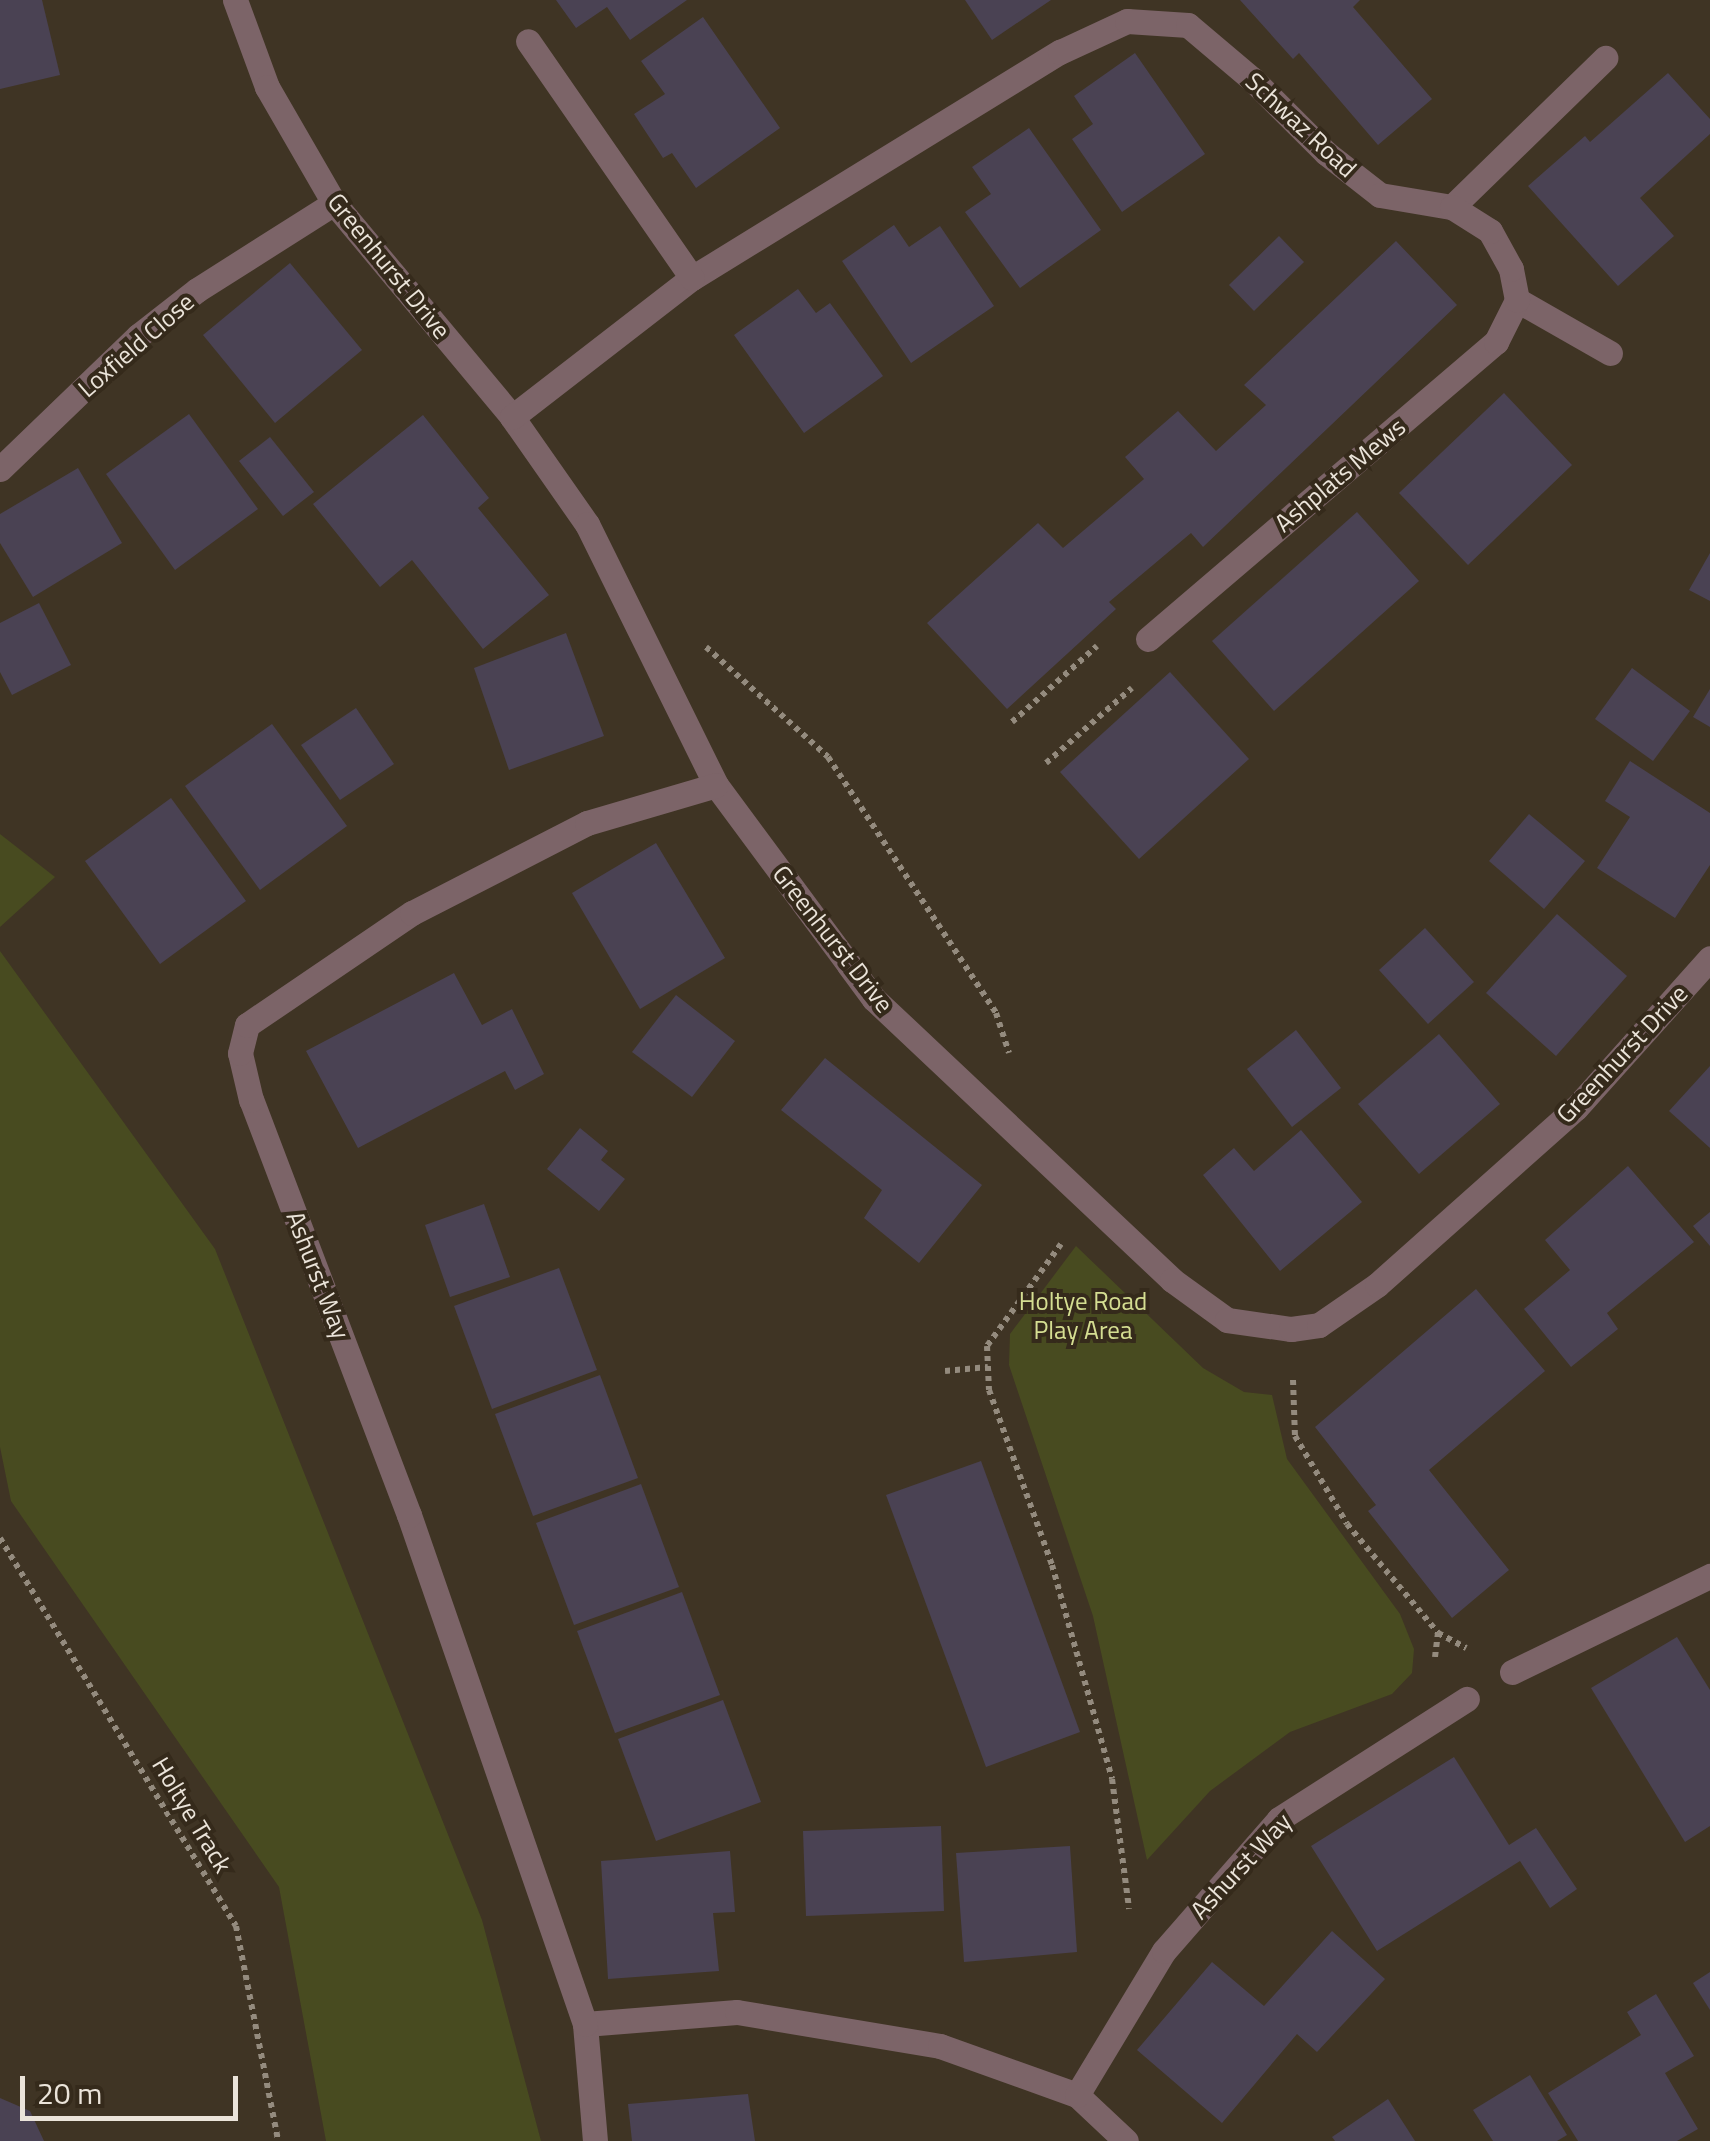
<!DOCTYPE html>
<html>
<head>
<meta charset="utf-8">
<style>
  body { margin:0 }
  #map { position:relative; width:1710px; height:2141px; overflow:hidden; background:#3f3424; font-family:"Titillium Web",sans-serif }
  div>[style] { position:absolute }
  .green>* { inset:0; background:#484b20 }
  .building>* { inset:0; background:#4a4253 }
  .path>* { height:6px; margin-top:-3px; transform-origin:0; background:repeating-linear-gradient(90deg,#948b7e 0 5px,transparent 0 10px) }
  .street>* { height:25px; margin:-12.5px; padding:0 12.5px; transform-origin:12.5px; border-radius:12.5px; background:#7c6468 }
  span { translate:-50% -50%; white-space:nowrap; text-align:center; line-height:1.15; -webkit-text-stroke:8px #352a1b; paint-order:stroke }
  .street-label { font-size:25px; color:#ebe4da }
  .park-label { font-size:25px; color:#d5de92 }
  .scale { position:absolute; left:20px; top:2076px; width:218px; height:45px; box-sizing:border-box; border:5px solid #ebe4da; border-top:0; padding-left:12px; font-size:30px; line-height:35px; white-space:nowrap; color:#ebe4da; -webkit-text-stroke:8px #352a1b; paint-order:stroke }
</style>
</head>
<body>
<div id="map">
  <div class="green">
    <i style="clip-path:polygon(0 834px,55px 877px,0 927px)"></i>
    <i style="clip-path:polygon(0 951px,215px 1249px,482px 1920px,541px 2141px,326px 2141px,279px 1887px,11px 1501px,0 1447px)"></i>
    <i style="clip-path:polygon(1076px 1246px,1203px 1368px,1244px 1392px,1272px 1395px,1287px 1459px,1400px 1614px,1414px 1649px,1412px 1673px,1392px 1694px,1290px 1732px,1210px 1791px,1147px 1860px,1093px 1616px,1009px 1365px,1010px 1334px)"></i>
  </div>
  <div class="building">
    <i style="clip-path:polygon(0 0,42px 0,60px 75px,0 89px)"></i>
    <i style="clip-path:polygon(556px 0,687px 0,630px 40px,607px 7px,576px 28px)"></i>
    <i style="clip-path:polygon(965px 0,1051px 0,992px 40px)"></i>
    <i style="clip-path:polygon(1240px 0,1360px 0,1353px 7px,1432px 99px,1378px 145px,1299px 53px,1293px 59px)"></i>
    <i style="clip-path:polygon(703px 17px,780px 128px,696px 188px,672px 153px,663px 158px,634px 114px,665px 94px,641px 61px)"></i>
    <i style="clip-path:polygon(1135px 53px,1205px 154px,1122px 212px,1072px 139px,1093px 124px,1074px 96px)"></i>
    <i style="clip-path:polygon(1668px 73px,1710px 119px,1710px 134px,1640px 198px,1674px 236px,1618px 286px,1528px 186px,1585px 136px,1590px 142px)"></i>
    <i style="clip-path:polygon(1029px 128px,1101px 230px,1020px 288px,965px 212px,991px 194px,972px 167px)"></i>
    <i style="clip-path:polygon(894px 225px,909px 247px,940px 226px,994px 306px,911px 363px,842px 261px)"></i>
    <i style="clip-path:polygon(1279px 236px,1304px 262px,1254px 311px,1229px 285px)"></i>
    <i style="clip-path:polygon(1396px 241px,1457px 305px,1203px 547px,1191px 533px,1109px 602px,1116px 609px,1007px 709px,927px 623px,1038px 523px,1063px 548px,1144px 479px,1125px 457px,1178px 411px,1216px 451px,1266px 405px,1244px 385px)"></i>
    <i style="clip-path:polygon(290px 263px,362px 350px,275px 423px,203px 335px)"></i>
    <i style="clip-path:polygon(798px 289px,816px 313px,830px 303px,883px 376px,804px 433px,734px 335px)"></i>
    <i style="clip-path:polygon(1504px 393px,1572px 465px,1468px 565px,1399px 493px)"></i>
    <i style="clip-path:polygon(189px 414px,258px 509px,175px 570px,106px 474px)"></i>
    <i style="clip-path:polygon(423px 415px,489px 498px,478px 508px,549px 595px,483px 649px,412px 560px,380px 587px,313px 504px)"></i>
    <i style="clip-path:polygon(270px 437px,314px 492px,283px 516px,239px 461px)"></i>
    <i style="clip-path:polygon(78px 468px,122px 543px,33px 597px,0 543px,0 514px)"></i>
    <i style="clip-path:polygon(1357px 512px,1419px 581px,1274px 711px,1212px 641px)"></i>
    <i style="clip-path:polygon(1710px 553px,1710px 601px,1689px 590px)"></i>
    <i style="clip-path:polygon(39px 603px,71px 665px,12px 695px,0 672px,0 623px)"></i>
    <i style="clip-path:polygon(566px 633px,604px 736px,509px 770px,474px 668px)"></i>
    <i style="clip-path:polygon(1632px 668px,1690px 711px,1653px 761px,1595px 719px)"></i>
    <i style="clip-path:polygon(1170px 672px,1249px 759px,1139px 859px,1060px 772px)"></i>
    <i style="clip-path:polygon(1710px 689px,1710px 727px,1693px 717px)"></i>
    <i style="clip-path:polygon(356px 708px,394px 764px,340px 800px,301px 745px)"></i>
    <i style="clip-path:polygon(272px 724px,347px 826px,260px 890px,185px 786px)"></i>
    <i style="clip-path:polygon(1630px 761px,1710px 813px,1710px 865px,1675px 918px,1597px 868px,1630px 817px,1605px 801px)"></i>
    <i style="clip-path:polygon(171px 798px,246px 901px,160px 964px,85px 861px)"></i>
    <i style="clip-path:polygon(1529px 814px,1585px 861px,1544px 909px,1489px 861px)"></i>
    <i style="clip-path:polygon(656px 843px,725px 958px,640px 1009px,572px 893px)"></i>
    <i style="clip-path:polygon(1557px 914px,1627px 976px,1556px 1056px,1486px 993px)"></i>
    <i style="clip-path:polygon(1425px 928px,1474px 982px,1428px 1024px,1379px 970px)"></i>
    <i style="clip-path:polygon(454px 973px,482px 1025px,512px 1009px,544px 1074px,515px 1090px,505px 1071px,358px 1148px,306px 1051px)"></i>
    <i style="clip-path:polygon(676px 995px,735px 1041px,692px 1097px,632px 1052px)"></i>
    <i style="clip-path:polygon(1296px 1030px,1341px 1088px,1292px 1127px,1247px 1069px)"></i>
    <i style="clip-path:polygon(1439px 1034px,1500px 1104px,1419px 1174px,1358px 1104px)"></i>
    <i style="clip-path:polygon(825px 1058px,982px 1185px,919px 1263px,864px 1218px,882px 1190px,781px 1110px)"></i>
    <i style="clip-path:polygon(1710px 1066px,1710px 1148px,1669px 1111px)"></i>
    <i style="clip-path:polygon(580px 1128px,608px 1151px,601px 1160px,625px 1179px,599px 1211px,547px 1169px)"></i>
    <i style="clip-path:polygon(1301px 1130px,1362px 1202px,1280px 1271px,1203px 1175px,1234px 1148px,1254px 1171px)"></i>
    <i style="clip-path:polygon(1628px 1166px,1694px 1242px,1607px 1313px,1618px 1329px,1571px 1367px,1524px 1309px,1570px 1270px,1545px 1240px)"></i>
    <i style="clip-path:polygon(484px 1204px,510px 1277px,450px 1297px,425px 1225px)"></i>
    <i style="clip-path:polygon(1710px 1212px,1710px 1246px,1693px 1226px)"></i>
    <i style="clip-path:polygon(559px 1268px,597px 1370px,492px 1409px,454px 1306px)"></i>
    <i style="clip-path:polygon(1476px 1289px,1545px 1371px,1429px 1470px,1509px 1570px,1452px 1618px,1368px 1511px,1376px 1505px,1315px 1427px)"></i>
    <i style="clip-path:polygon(600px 1375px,638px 1478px,533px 1516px,495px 1414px)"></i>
    <i style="clip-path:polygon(981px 1461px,1080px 1732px,986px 1767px,886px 1495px)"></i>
    <i style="clip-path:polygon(641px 1484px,679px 1587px,574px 1625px,536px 1523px)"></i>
    <i style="clip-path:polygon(682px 1592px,720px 1695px,615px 1733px,577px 1631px)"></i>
    <i style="clip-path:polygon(1677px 1637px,1710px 1690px,1710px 1826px,1685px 1842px,1591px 1688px)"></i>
    <i style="clip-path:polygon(723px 1700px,761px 1802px,656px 1841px,618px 1739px)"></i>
    <i style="clip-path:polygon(1454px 1757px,1509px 1845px,1536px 1828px,1577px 1889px,1550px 1908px,1520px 1861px,1377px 1951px,1311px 1846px)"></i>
    <i style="clip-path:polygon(941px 1826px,944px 1911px,806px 1916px,803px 1831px)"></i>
    <i style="clip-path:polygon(1070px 1846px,1077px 1952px,964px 1962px,956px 1853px)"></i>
    <i style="clip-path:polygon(730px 1851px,735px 1912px,713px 1913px,719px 1971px,608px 1979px,601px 1861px)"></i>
    <i style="clip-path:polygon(1332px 1931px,1385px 1979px,1317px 2052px,1297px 2034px,1222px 2123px,1137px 2050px,1212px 1962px,1264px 2006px)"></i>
    <i style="clip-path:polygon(1710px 1972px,1710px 2010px,1693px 1983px)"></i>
    <i style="clip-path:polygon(1656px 1994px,1694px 2056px,1665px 2073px,1698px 2129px,1677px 2141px,1578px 2141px,1548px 2093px,1641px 2035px,1627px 2012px)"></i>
    <i style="clip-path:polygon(1530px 2075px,1567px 2135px,1557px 2141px,1493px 2141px,1473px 2110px)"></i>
    <i style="clip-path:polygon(748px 2094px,755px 2141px,632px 2141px,628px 2104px)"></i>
    <i style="clip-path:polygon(0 2098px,30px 2111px,44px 2141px,0 2141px)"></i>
    <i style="clip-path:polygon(1388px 2099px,1415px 2141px,1335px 2141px,1332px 2137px)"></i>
  </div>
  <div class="path">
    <i style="left:706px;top:647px;width:164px;rotate:42deg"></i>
    <i style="left:828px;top:757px;width:306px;rotate:56.7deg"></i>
    <i style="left:996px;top:1013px;width:42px;rotate:72deg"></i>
    <i style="left:1012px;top:722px;width:114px;rotate:-41.8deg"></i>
    <i style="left:1046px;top:763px;width:114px;rotate:-41.1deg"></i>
    <i style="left:1061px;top:1244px;width:126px;rotate:126deg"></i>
    <i style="left:987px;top:1346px;width:44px;rotate:87.4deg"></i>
    <i style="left:989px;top:1390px;width:186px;rotate:70.2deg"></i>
    <i style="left:1052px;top:1565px;width:222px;rotate:74.3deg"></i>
    <i style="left:1112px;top:1779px;width:131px;rotate:82.5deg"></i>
    <i style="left:945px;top:1371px;width:43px;rotate:-5.3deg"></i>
    <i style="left:1293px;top:1380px;width:56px;rotate:88deg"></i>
    <i style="left:1295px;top:1436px;width:102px;rotate:59.4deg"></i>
    <i style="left:1347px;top:1524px;width:142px;rotate:50.1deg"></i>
    <i style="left:1438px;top:1633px;width:32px;rotate:28deg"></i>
    <i style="left:0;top:1538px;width:454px;rotate:58.7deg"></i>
    <i style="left:236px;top:1926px;width:219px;rotate:78.9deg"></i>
    <i style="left:1435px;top:1657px;width:24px;rotate:-83deg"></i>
  </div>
  <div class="street">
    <i style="left:235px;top:0;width:93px;rotate:69.8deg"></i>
    <i style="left:267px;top:87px;width:134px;rotate:60deg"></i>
    <i style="left:334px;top:203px;width:278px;rotate:50.2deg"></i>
    <i style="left:512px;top:417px;width:131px;rotate:55deg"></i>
    <i style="left:587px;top:524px;width:291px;rotate:63.7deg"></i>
    <i style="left:716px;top:785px;width:224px;rotate:53.5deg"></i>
    <i style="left:849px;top:965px;width:42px;rotate:53.7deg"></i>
    <i style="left:874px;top:999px;width:410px;rotate:43.3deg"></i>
    <i style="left:1172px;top:1280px;width:68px;rotate:36deg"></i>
    <i style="left:1227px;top:1320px;width:65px;rotate:8deg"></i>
    <i style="left:1291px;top:1329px;width:28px;rotate:-8deg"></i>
    <i style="left:1319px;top:1325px;width:70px;rotate:-34.6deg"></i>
    <i style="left:1377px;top:1285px;width:266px;rotate:-41.7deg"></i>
    <i style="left:1576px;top:1108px;width:201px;rotate:-48.2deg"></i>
    <i style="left:692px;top:278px;width:432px;rotate:-31.6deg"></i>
    <i style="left:1060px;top:52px;width:74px;rotate:-24.8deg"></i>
    <i style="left:1127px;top:21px;width:61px;rotate:3.8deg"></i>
    <i style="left:1188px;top:25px;width:84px;rotate:40.2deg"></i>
    <i style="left:1252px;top:79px;width:105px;rotate:45deg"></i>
    <i style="left:1326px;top:153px;width:68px;rotate:37.9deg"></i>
    <i style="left:1380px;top:195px;width:73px;rotate:9.5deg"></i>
    <i style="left:1452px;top:207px;width:214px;rotate:-44.2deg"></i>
    <i style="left:1517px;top:300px;width:107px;rotate:29.7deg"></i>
    <i style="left:512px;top:417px;width:227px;rotate:-37.7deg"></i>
    <i style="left:692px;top:278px;width:288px;rotate:-124.7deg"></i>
    <i style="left:0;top:469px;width:192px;rotate:-43.9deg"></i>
    <i style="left:138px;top:336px;width:75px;rotate:-37.9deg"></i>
    <i style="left:197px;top:290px;width:162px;rotate:-32.4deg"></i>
    <i style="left:1148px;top:639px;width:458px;rotate:-40.5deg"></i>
    <i style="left:1496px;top:342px;width:47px;rotate:-63.4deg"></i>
    <i style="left:1517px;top:300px;width:32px;rotate:-101deg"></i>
    <i style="left:1511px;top:269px;width:43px;rotate:-118.9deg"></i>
    <i style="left:1490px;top:231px;width:45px;rotate:-147.7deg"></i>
    <i style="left:1512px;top:1672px;width:220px;rotate:-25.9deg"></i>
    <i style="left:585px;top:2024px;width:152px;rotate:-4.5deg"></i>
    <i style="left:737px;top:2012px;width:206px;rotate:9.5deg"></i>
    <i style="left:940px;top:2046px;width:145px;rotate:19.7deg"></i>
    <i style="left:1077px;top:2095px;width:67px;rotate:43.2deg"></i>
    <i style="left:1077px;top:2095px;width:168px;rotate:-58.9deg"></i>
    <i style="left:1164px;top:1951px;width:175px;rotate:-48.9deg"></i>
    <i style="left:1279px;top:1819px;width:223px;rotate:-32.6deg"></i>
    <i style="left:595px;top:2141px;width:117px;rotate:-94.9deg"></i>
    <i style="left:585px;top:2024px;width:539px;rotate:-109.07deg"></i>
    <i style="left:409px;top:1515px;width:444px;rotate:-110.8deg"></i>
    <i style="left:251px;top:1100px;width:48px;rotate:-103.2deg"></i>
    <i style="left:240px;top:1053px;width:29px;rotate:-76deg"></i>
    <i style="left:247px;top:1025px;width:199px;rotate:-34.2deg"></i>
    <i style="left:412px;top:913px;width:197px;rotate:-27.2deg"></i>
    <i style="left:587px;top:823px;width:134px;rotate:-16.4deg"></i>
  </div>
  <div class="street-label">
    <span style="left:1301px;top:125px;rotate:43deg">Schwaz Road</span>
    <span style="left:389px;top:266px;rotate:51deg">Greenhurst Drive</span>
    <span style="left:136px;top:345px;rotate:-41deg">Loxfield Close</span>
    <span style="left:1340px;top:475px;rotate:-40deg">Ashplats Mews</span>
    <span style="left:833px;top:939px;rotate:52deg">Greenhurst Drive</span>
    <span style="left:1622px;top:1054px;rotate:-47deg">Greenhurst Drive</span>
    <span style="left:318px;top:1275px;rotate:69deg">Ashurst Way</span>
    <span style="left:192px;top:1815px;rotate:59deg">Holtye Track</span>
    <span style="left:1241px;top:1866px;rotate:-47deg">Ashurst Way</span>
  </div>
  <div class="park-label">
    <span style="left:1083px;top:1316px">Holtye Road<br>Play Area</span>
  </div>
  <div class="scale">20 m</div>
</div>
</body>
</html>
